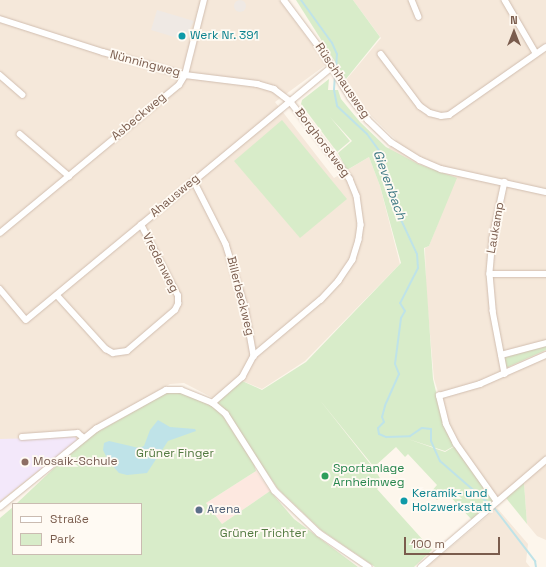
<!DOCTYPE html>
<html>
<head>
<meta charset="utf-8">
<style>
  body { margin:0 }
  #map { position:relative; width:546px; height:567px; overflow:hidden; background:#fdf6ec; font-family:"Space Grotesk",sans-serif }
  div>[style] { position:absolute }
  .residential>* { inset:0; background:#f5e8da }
  .commercial>* { inset:0; background:#fde8e0 }
  .industrial>* { inset:0; background:#efe9e4 }
  .round { border-radius:50% }
  .education>* { inset:0; background:#f3e8fa }
  .green>* { inset:0; background:#d8ecc9 }
  .water>* { inset:0; background:#bfe3e8 }
  .stream>* { height:2px; margin:-1px; padding:0 1px; transform-origin:1px; border-radius:1px; background:#bfe3e8 }
  .roads { filter:drop-shadow(0 0 1px #d1beb0) drop-shadow(0 0 1px #d1beb0) }
  .street>* { height:5.5px; margin:-2.75px; padding:0 2.75px; transform-origin:2.75px; border-radius:2.75px; background:#fff }
  .dots>* { width:11px; height:11px; translate:-50% -50%; box-sizing:border-box; border:2px solid #fffaf3; border-radius:50% }
  span { translate:-50% -50%; white-space:nowrap; text-align:center; line-height:1.15; -webkit-text-stroke:3.5px #fffaf3; paint-order:stroke }
  .culture-label { font-size:12px; color:#0d838f }
  .left { translate:0 -50%; text-align:left }
  .street-label { font-size:12px; color:#7a5c4d }
  .park-label { font-size:12px; color:#537a41 }
  .education-label { font-size:12px; color:#785e54 }
  .leisure-label { font-size:12px; color:#27864d }
  .service-label { font-size:12px; color:#4e5e75 }
  .water-label { font-size:13px; color:#437c86; font-style:italic }
  .legend { position:absolute; left:12px; top:503px; width:130px; height:52px; box-sizing:border-box; background:#fffaf3; border:1px solid #cabbb1; margin:0; padding:5px 7px; list-style:none; font-size:12px; color:#7a5c4d }
  .legend li { display:flex; align-items:center; gap:8px; height:20px }
  .legend b { width:20px; border:1px solid #cabbb1 }
  .north { position:absolute; left:494px; top:12px; width:40px; height:40px; -webkit-text-stroke:3px #fffaf3; paint-order:stroke; rotate:0deg; font-size:11px; font-weight:700; line-height:16px; text-align:center; color:#7a5c4d }
  .north::after { content:''; display:block; margin:auto; width:14px; height:18px; background:#7a5c4d; clip-path:polygon(50% 0,100% 100%,50% 72%,0 100%) }
  .scale { position:absolute; left:404px; top:537px; width:96px; height:18px; box-sizing:border-box; border:2px solid #7a5c4d; border-top:0; padding-left:5px; font-size:12px; line-height:14px; white-space:nowrap; color:#7a5c4d; -webkit-text-stroke:3px #fffaf3; paint-order:stroke }
</style>
</head>
<body>
<div id="map">
  <div class="residential">
    <i style="clip-path:polygon(0 0,279px 0,327px 64px,275px 102px,334px 178px,369px 157px,380px 186px,400px 264px,305px 361px,262px 389px,240px 380px,213px 398px,184px 383px,170px 384px,95px 426px,0 503px)"></i>
    <i style="clip-path:polygon(353px 0,546px 0,546px 346px,506px 368px,546px 350px,546px 540px,537px 536px,527px 524px,524px 483px,496px 499px,455px 446px,434px 379px,426px 289px,425px 248px,429px 246px,442px 213px,388px 149px,396px 140px,370px 115px,346px 80px,381px 38px)"></i>
    <i style="clip-path:polygon(497px 508px,528px 544px,526px 562px,530px 567px,427px 567px)"></i>
  </div>
  <div class="commercial">
    <i style="clip-path:polygon(256px 471px,270px 491px,222px 524px,206px 503px)"></i>
  </div>
  <div class="industrial">
    <i class="round" style="left:234px;top:0;width:12px;height:12px"></i>
    <i style="clip-path:polygon(157px 10px,194px 21px,184px 40px,151px 30px)"></i>
  </div>
  <div class="education">
    <i style="clip-path:polygon(75px 437px,77px 440px,0 501px,0 439px)"></i>
  </div>
  <div class="green">
    <i style="clip-path:polygon(296px 0,353px 0,380px 37px,346px 79px)"></i>
    <i style="clip-path:polygon(329px 79px,328px 90px,338px 90px,341px 99px,360px 122px,386px 147px,418px 164px,457px 178px,429px 246px,424px 248px,433px 379px,444px 426px,454px 446px,445px 451px,408px 439px,445px 452px,455px 446px,496px 499px,472px 520px,446px 492px,437px 500px,430px 493px,437px 485px,408px 454px,405px 457px,396px 447px,374px 467px,319px 399px,375px 470px,383px 483px,377px 489px,432px 550px,414px 567px,375px 567px,321px 530px,278px 489px,241px 435px,214px 401px,240px 380px,262px 390px,306px 362px,401px 263px,380px 186px,369px 157px,347px 170px,338px 153px,352px 141px,330px 117px,350px 141px,337px 152px,301px 104px,302px 100px)"></i>
    <i style="clip-path:polygon(282px 120px,347px 199px,300px 238px,234px 161px)"></i>
    <i style="clip-path:polygon(546px 346px,546px 350px,506px 368px,504px 356px)"></i>
    <i style="clip-path:polygon(179px 390px,210px 403px,227px 417px,226px 421px,254px 464px,256px 471px,206px 503px,222px 524px,270px 491px,294px 519px,358px 567px,0 567px,0 518px,13px 507px,13px 554px,141px 554px,141px 504px,16px 504px,85px 439px,166px 393px)"></i>
    <i style="clip-path:polygon(524px 483px,527px 524px,506px 498px)"></i>
  </div>
  <div class="water">
    <i style="clip-path:polygon(158px 420px,170px 427px,195px 429px,196px 431px,168px 441px,147px 473px,127px 475px,119px 473px,109px 462px,103px 450px,104px 443px,109px 441px,139px 448px,144px 446px,150px 430px)"></i>
  </div>
  <div class="stream">
    <i style="left:301px;top:0;width:53px;rotate:54.2deg"></i>
    <i style="left:332px;top:43px;width:12px;rotate:66deg"></i>
    <i style="left:337px;top:54px;width:15px;rotate:94deg"></i>
    <i style="left:335px;top:75px;width:15px;rotate:94deg"></i>
    <i style="left:334px;top:90px;width:16px;rotate:79deg"></i>
    <i style="left:337px;top:106px;width:41px;rotate:43deg"></i>
    <i style="left:367px;top:134px;width:24px;rotate:54deg"></i>
    <i style="left:381px;top:153px;width:18px;rotate:77deg"></i>
    <i style="left:385px;top:171px;width:30px;rotate:67deg"></i>
    <i style="left:397px;top:199px;width:10px;rotate:96deg"></i>
    <i style="left:396px;top:209px;width:50px;rotate:65deg"></i>
    <i style="left:417px;top:254px;width:14px;rotate:86deg"></i>
    <i style="left:418px;top:268px;width:39px;rotate:117deg"></i>
    <i style="left:400px;top:303px;width:9px;rotate:58deg"></i>
    <i style="left:405px;top:311px;width:8px;rotate:120deg"></i>
    <i style="left:401px;top:318px;width:46px;rotate:97.4deg"></i>
    <i style="left:395px;top:364px;width:11px;rotate:68deg"></i>
    <i style="left:399px;top:374px;width:35px;rotate:114deg"></i>
    <i style="left:385px;top:406px;width:11px;rotate:105deg"></i>
    <i style="left:382px;top:417px;width:5px;rotate:68deg"></i>
    <i style="left:384px;top:422px;width:8px;rotate:135deg"></i>
    <i style="left:378px;top:428px;width:6px;rotate:81deg"></i>
    <i style="left:379px;top:434px;width:8px;rotate:23deg"></i>
    <i style="left:386px;top:437px;width:24px;rotate:-2deg"></i>
    <i style="left:410px;top:436px;width:14px;rotate:-34deg"></i>
    <i style="left:422px;top:428px;width:9px;rotate:6deg"></i>
    <i style="left:431px;top:429px;width:12px;rotate:90deg"></i>
    <i style="left:431px;top:441px;width:22px;rotate:66deg"></i>
    <i style="left:440px;top:461px;width:73px;rotate:41.1deg"></i>
    <i style="left:495px;top:509px;width:66px;rotate:52.4deg"></i>
    <i style="left:535px;top:561px;width:6px;rotate:81deg"></i>
  </div>
  <div class="roads">
    <div class="street">
      <i style="left:284px;top:0;width:65px;rotate:53.1deg"></i>
      <i style="left:323px;top:52px;width:54px;rotate:58.7deg"></i>
      <i style="left:351px;top:98px;width:28px;rotate:52deg"></i>
      <i style="left:368px;top:120px;width:32px;rotate:44deg"></i>
      <i style="left:391px;top:142px;width:34px;rotate:32deg"></i>
      <i style="left:420px;top:160px;width:23px;rotate:23deg"></i>
      <i style="left:441px;top:169px;width:107px;rotate:12.4deg"></i>
      <i style="left:412px;top:0;width:18px;rotate:68deg"></i>
      <i style="left:505px;top:0;width:61px;rotate:59.7deg"></i>
      <i style="left:0;top:19px;width:108px;rotate:17.8deg"></i>
      <i style="left:103px;top:52px;width:85px;rotate:15.7deg"></i>
      <i style="left:185px;top:75px;width:73px;rotate:7.1deg"></i>
      <i style="left:257px;top:84px;width:18px;rotate:16deg"></i>
      <i style="left:274px;top:89px;width:20px;rotate:37deg"></i>
      <i style="left:290px;top:101px;width:98px;rotate:52.4deg"></i>
      <i style="left:350px;top:179px;width:18px;rotate:68deg"></i>
      <i style="left:357px;top:196px;width:29px;rotate:82deg"></i>
      <i style="left:361px;top:225px;width:15px;rotate:98deg"></i>
      <i style="left:359px;top:240px;width:21px;rotate:107deg"></i>
      <i style="left:353px;top:260px;width:25px;rotate:124deg"></i>
      <i style="left:339px;top:281px;width:26px;rotate:133deg"></i>
      <i style="left:321px;top:300px;width:87px;rotate:140.1deg"></i>
      <i style="left:381px;top:54px;width:65px;rotate:53.1deg"></i>
      <i style="left:420px;top:106px;width:12px;rotate:35deg"></i>
      <i style="left:430px;top:113px;width:11px;rotate:15deg"></i>
      <i style="left:441px;top:116px;width:8px;rotate:-7deg"></i>
      <i style="left:449px;top:115px;width:118px;rotate:-35deg"></i>
      <i style="left:0;top:75px;width:30px;rotate:41deg"></i>
      <i style="left:20px;top:134px;width:65px;rotate:40.6deg"></i>
      <i style="left:194px;top:181px;width:71px;rotate:63.1deg"></i>
      <i style="left:226px;top:244px;width:65px;rotate:73deg"></i>
      <i style="left:245px;top:306px;width:51px;rotate:79.8deg"></i>
      <i style="left:254px;top:356px;width:24px;rotate:118deg"></i>
      <i style="left:243px;top:377px;width:40px;rotate:139deg"></i>
      <i style="left:505px;top:182px;width:57px;rotate:102.1deg"></i>
      <i style="left:493px;top:238px;width:36px;rotate:95deg"></i>
      <i style="left:490px;top:274px;width:37px;rotate:85deg"></i>
      <i style="left:493px;top:311px;width:64px;rotate:79.2deg"></i>
      <i style="left:0;top:233px;width:232px;rotate:-39.6deg"></i>
      <i style="left:179px;top:85px;width:12px;rotate:-59deg"></i>
      <i style="left:185px;top:75px;width:77px;rotate:-75.8deg"></i>
      <i style="left:490px;top:274px;width:56px"></i>
      <i style="left:0;top:289px;width:40px;rotate:50deg"></i>
      <i style="left:26px;top:320px;width:397px;rotate:-39.6deg"></i>
      <i style="left:57px;top:295px;width:73px;rotate:47.8deg"></i>
      <i style="left:106px;top:349px;width:8px;rotate:30deg"></i>
      <i style="left:113px;top:353px;width:14px;rotate:-8deg"></i>
      <i style="left:127px;top:351px;width:63px;rotate:-40.5deg"></i>
      <i style="left:175px;top:310px;width:7px;rotate:-63deg"></i>
      <i style="left:178px;top:304px;width:8px;rotate:-90deg"></i>
      <i style="left:178px;top:296px;width:80px;rotate:-117.5deg"></i>
      <i style="left:501px;top:355px;width:47px;rotate:-14.9deg"></i>
      <i style="left:22px;top:437px;width:56px;rotate:-4.1deg"></i>
      <i style="left:78px;top:433px;width:8px;rotate:40deg"></i>
      <i style="left:497px;top:502px;width:71px;rotate:-125.3deg"></i>
      <i style="left:456px;top:444px;width:22px;rotate:-117deg"></i>
      <i style="left:446px;top:424px;width:29px;rotate:-104deg"></i>
      <i style="left:439px;top:396px;width:43px;rotate:-16.3deg"></i>
      <i style="left:480px;top:384px;width:72px;rotate:-23.7deg"></i>
      <i style="left:0;top:507px;width:124px;rotate:-39.1deg"></i>
      <i style="left:96px;top:429px;width:80px;rotate:-29.1deg"></i>
      <i style="left:166px;top:390px;width:15px"></i>
      <i style="left:181px;top:390px;width:35px;rotate:22deg"></i>
      <i style="left:213px;top:403px;width:17px;rotate:40deg"></i>
      <i style="left:226px;top:414px;width:91px;rotate:57.5deg"></i>
      <i style="left:275px;top:491px;width:61px;rotate:43.7deg"></i>
      <i style="left:319px;top:533px;width:60px;rotate:34.2deg"></i>
      <i style="left:421px;top:567px;width:165px;rotate:-40.6deg"></i>
    </div>
  </div>
  <div class="dots">
    <i style="left:182px;top:36px;background:#0f9aa8"></i>
    <i style="left:25px;top:462px;background:#8d6e63"></i>
    <i style="left:325px;top:476px;background:#2e9e5b"></i>
    <i style="left:404px;top:501px;background:#0f9aa8"></i>
    <i style="left:199px;top:510px;background:#5c6f8a"></i>
  </div>
  <div class="culture-label">
    <span class="left" style="left:190px;top:36px">Werk Nr. 391</span>
    <span class="left" style="left:412px;top:501px">Keramik- und<br>Holzwerkstatt</span>
  </div>
  <div class="street-label">
    <span style="left:145px;top:64px;rotate:15deg">Nünningweg</span>
    <span style="left:342px;top:81px;rotate:56deg">Rüschhausweg</span>
    <span style="left:139px;top:117px;rotate:-40deg">Asbeckweg</span>
    <span style="left:322px;top:143px;rotate:53deg">Borghorstweg</span>
    <span style="left:175px;top:196px;rotate:-40deg">Ahausweg</span>
    <span style="left:496px;top:228px;rotate:-80deg">Laukamp</span>
    <span style="left:160px;top:263px;rotate:63deg">Vredenweg</span>
    <span style="left:240px;top:296px;rotate:76deg">Billerbeckweg</span>
  </div>
  <div class="park-label">
    <span style="left:175px;top:454px">Grüner Finger</span>
    <span style="left:263px;top:534px">Grüner Trichter</span>
  </div>
  <div class="education-label">
    <span class="left" style="left:33px;top:462px">Mosaik-Schule</span>
  </div>
  <div class="leisure-label">
    <span class="left" style="left:333px;top:476px">Sportanlage<br>Arnheimweg</span>
  </div>
  <div class="service-label">
    <span class="left" style="left:207px;top:510px">Arena</span>
  </div>
  <div class="water-label">
    <span style="left:389px;top:185px;rotate:70deg">Gievenbach</span>
  </div>
  <ul class="legend">
  <li><b style="height:5px;background:#fff"></b>Straße</li>
  <li><b style="height:11px;background:#d8ecc9"></b>Park</li>
  </ul>
  <div class="north">N</div>
  <div class="scale">100 m</div>
</div>
</body>
</html>
